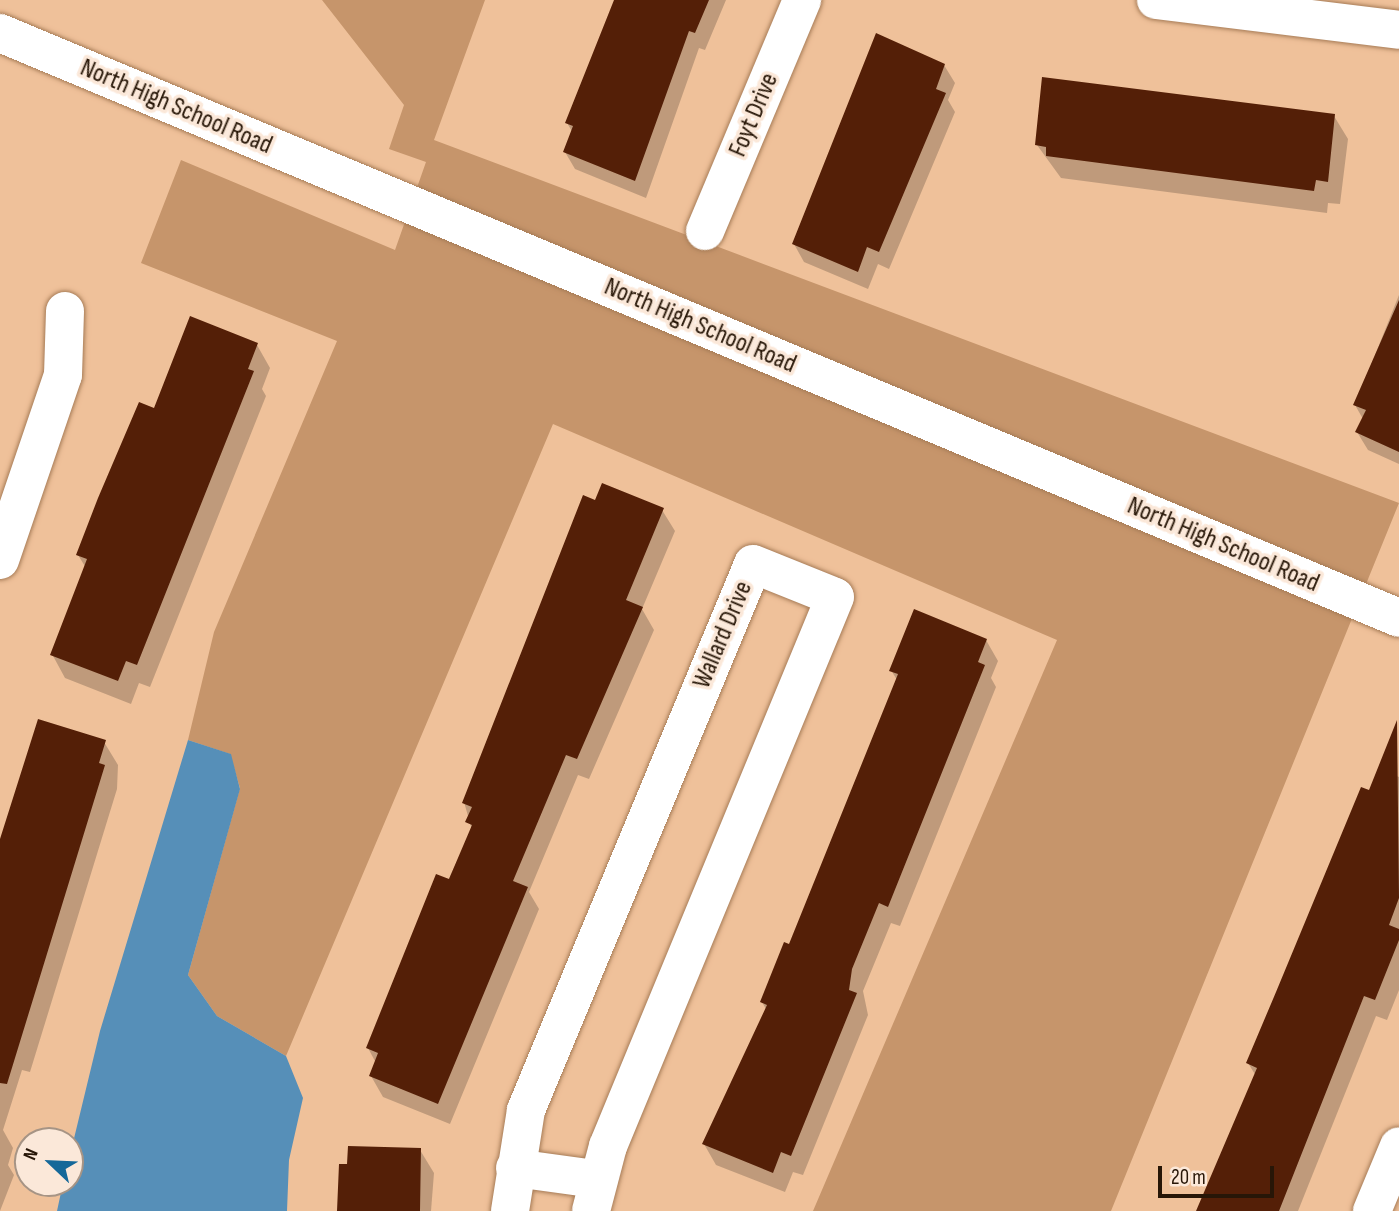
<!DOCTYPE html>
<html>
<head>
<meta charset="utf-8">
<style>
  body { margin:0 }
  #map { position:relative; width:1399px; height:1211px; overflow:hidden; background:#efc19a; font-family:"Sofia Sans Condensed",sans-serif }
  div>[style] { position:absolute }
  .green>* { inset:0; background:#c6956b }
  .water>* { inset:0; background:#568fb8 }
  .shadow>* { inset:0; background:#0003 }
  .building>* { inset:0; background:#541f07 }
  .roads { filter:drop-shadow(0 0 2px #a77c57) drop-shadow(0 0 2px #a77c57) }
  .street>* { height:38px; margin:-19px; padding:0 19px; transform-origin:19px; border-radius:19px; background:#fff }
  .secondary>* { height:38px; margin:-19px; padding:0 19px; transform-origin:19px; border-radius:19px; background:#fff }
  span { translate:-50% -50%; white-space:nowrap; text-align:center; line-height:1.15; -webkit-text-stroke:7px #fbe8d9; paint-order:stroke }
  .street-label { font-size:26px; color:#271607 }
  .north { position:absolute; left:14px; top:1127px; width:70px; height:70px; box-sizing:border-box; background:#fbe8d9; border:2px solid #a69485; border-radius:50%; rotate:293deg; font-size:19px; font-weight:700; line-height:28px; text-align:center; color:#271607 }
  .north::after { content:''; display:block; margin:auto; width:24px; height:32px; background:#156899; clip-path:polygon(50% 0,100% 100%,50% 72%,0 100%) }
  .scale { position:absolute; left:1158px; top:1166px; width:116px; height:32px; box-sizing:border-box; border:4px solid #271607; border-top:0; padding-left:9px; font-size:21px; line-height:24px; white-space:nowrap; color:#271607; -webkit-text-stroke:5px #fbe8d9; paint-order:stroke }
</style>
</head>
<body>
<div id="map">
  <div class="green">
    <i style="clip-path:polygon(322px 0,485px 0,434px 140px,1399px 503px,1111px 1211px,813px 1211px,1057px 640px,553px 424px,286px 1056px,217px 1016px,188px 975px,240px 788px,230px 754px,188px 740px,214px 632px,337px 341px,141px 263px,181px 160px,395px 250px,426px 162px,389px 149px,404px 105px)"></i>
  </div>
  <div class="water">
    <i style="clip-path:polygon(188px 740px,231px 754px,240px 789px,188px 975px,217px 1016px,286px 1056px,303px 1098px,289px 1160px,287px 1211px,57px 1211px,63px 1183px,70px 1183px,70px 1155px,100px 1031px)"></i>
  </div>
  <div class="shadow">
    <i style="clip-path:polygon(618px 0,726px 0,705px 50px,699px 48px,646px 198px,575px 169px,565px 152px,573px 133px,567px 123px)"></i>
    <i style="clip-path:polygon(944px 65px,955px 83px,948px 100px,955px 112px,889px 269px,878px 264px,868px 289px,804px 262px,794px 244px)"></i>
    <i style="clip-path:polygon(1334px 116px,1348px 139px,1340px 204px,1328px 203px,1327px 213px,1061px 178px,1037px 145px)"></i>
    <i style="clip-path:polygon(1399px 295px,1399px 464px,1368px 450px,1357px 432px,1363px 419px,1355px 405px)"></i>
    <i style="clip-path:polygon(257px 345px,270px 368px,262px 389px,266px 396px,150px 687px,139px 683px,131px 704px,65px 678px,52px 654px,86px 568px,78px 555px,155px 410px)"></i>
    <i style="clip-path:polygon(596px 502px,662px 510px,675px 531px,642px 609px,654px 630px,589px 779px,578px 775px,529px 892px,539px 909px,450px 1124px,383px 1097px,371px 1076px,376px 1063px,368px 1048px,472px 830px,464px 802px)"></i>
    <i style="clip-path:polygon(986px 640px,998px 661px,991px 678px,996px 687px,900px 926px,891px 923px,863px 991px,868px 1015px,803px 1175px,793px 1172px,785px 1192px,716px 1165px,704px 1144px,767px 1011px,762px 1002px,790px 947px,897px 680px,891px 670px)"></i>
    <i style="clip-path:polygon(104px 742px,118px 765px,117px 789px,30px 1072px,22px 1070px,3px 1130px,13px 1148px,8px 1165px,14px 1175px,0 1211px,0 842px)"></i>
    <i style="clip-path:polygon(1380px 769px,1399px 777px,1399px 990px,1387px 1020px,1376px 1016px,1298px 1211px,1201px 1211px,1256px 1076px,1248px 1063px)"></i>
    <i style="clip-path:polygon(420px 1150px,434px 1173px,431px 1211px,338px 1211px)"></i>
  </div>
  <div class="building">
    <i style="clip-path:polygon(614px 0,709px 0,695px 33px,689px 31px,635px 181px,563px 152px,573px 126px,565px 123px)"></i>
    <i style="clip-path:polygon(876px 33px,945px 64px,936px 89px,946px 93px,879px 252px,867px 247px,858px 272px,792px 244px)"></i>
    <i style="clip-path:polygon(1042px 77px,1335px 114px,1328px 182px,1316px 180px,1314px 191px,1046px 156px,1046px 147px,1035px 145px)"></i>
    <i style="clip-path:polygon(1399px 300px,1399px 452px,1355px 432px,1366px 410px,1353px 405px)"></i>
    <i style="clip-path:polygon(190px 316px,258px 343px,248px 369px,254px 371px,137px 665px,126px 661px,118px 681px,50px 655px,87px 559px,76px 555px,98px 498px,139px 402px,154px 408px)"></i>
    <i style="clip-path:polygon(602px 483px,664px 508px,626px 600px,643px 607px,577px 759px,566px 755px,513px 881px,528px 887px,438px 1104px,369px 1076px,378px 1053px,366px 1048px,436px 874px,449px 879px,472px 825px,465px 822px,472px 807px,462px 803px,583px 495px,595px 500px)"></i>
    <i style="clip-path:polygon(914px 609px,987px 639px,978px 662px,985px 665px,888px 907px,879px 903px,852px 969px,849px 990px,857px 993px,791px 1156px,781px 1152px,773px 1173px,702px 1144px,767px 1005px,760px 1002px,784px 942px,789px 944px,898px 674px,889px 671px)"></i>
    <i style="clip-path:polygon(38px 719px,106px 740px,99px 763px,105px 765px,7px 1084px,0 1083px,0 839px)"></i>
    <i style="clip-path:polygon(1397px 720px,1399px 898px,1389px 925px,1399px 929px,1399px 940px,1375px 1000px,1364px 996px,1279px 1211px,1196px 1211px,1257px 1068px,1246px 1063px,1276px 992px,1361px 787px,1369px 790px)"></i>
    <i style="clip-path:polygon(348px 1146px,421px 1148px,420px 1211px,337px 1211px,339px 1164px,347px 1164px)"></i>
  </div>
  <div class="roads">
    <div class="street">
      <i style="left:1156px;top:0;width:245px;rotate:7deg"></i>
      <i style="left:705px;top:231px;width:251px;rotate:-67.2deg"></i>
      <i style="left:0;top:560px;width:195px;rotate:-71.2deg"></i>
      <i style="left:63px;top:375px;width:64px;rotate:-88.2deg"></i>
      <i style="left:515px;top:1168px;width:81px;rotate:7.8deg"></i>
      <i style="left:510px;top:1211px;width:102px;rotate:-81deg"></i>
      <i style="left:526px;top:1110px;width:591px;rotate:-67.42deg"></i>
      <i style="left:753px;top:564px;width:88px;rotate:21.9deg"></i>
      <i style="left:835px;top:597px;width:594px;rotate:112.46deg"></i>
      <i style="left:608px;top:1146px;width:67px;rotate:104.7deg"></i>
      <i style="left:1372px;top:1211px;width:70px;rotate:-67.4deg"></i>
    </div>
    <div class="secondary">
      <i style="left:0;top:33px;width:1516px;rotate:22.69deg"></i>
    </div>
  </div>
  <div class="street-label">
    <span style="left:176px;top:107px;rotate:23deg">North High School Road</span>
    <span style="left:754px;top:115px;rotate:-67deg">Foyt Drive</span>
    <span style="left:700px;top:326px;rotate:23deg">North High School Road</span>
    <span style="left:1223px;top:545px;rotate:23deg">North High School Road</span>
    <span style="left:723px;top:635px;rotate:-67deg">Wallard Drive</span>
  </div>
  <div class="north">N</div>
  <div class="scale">20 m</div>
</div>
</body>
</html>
